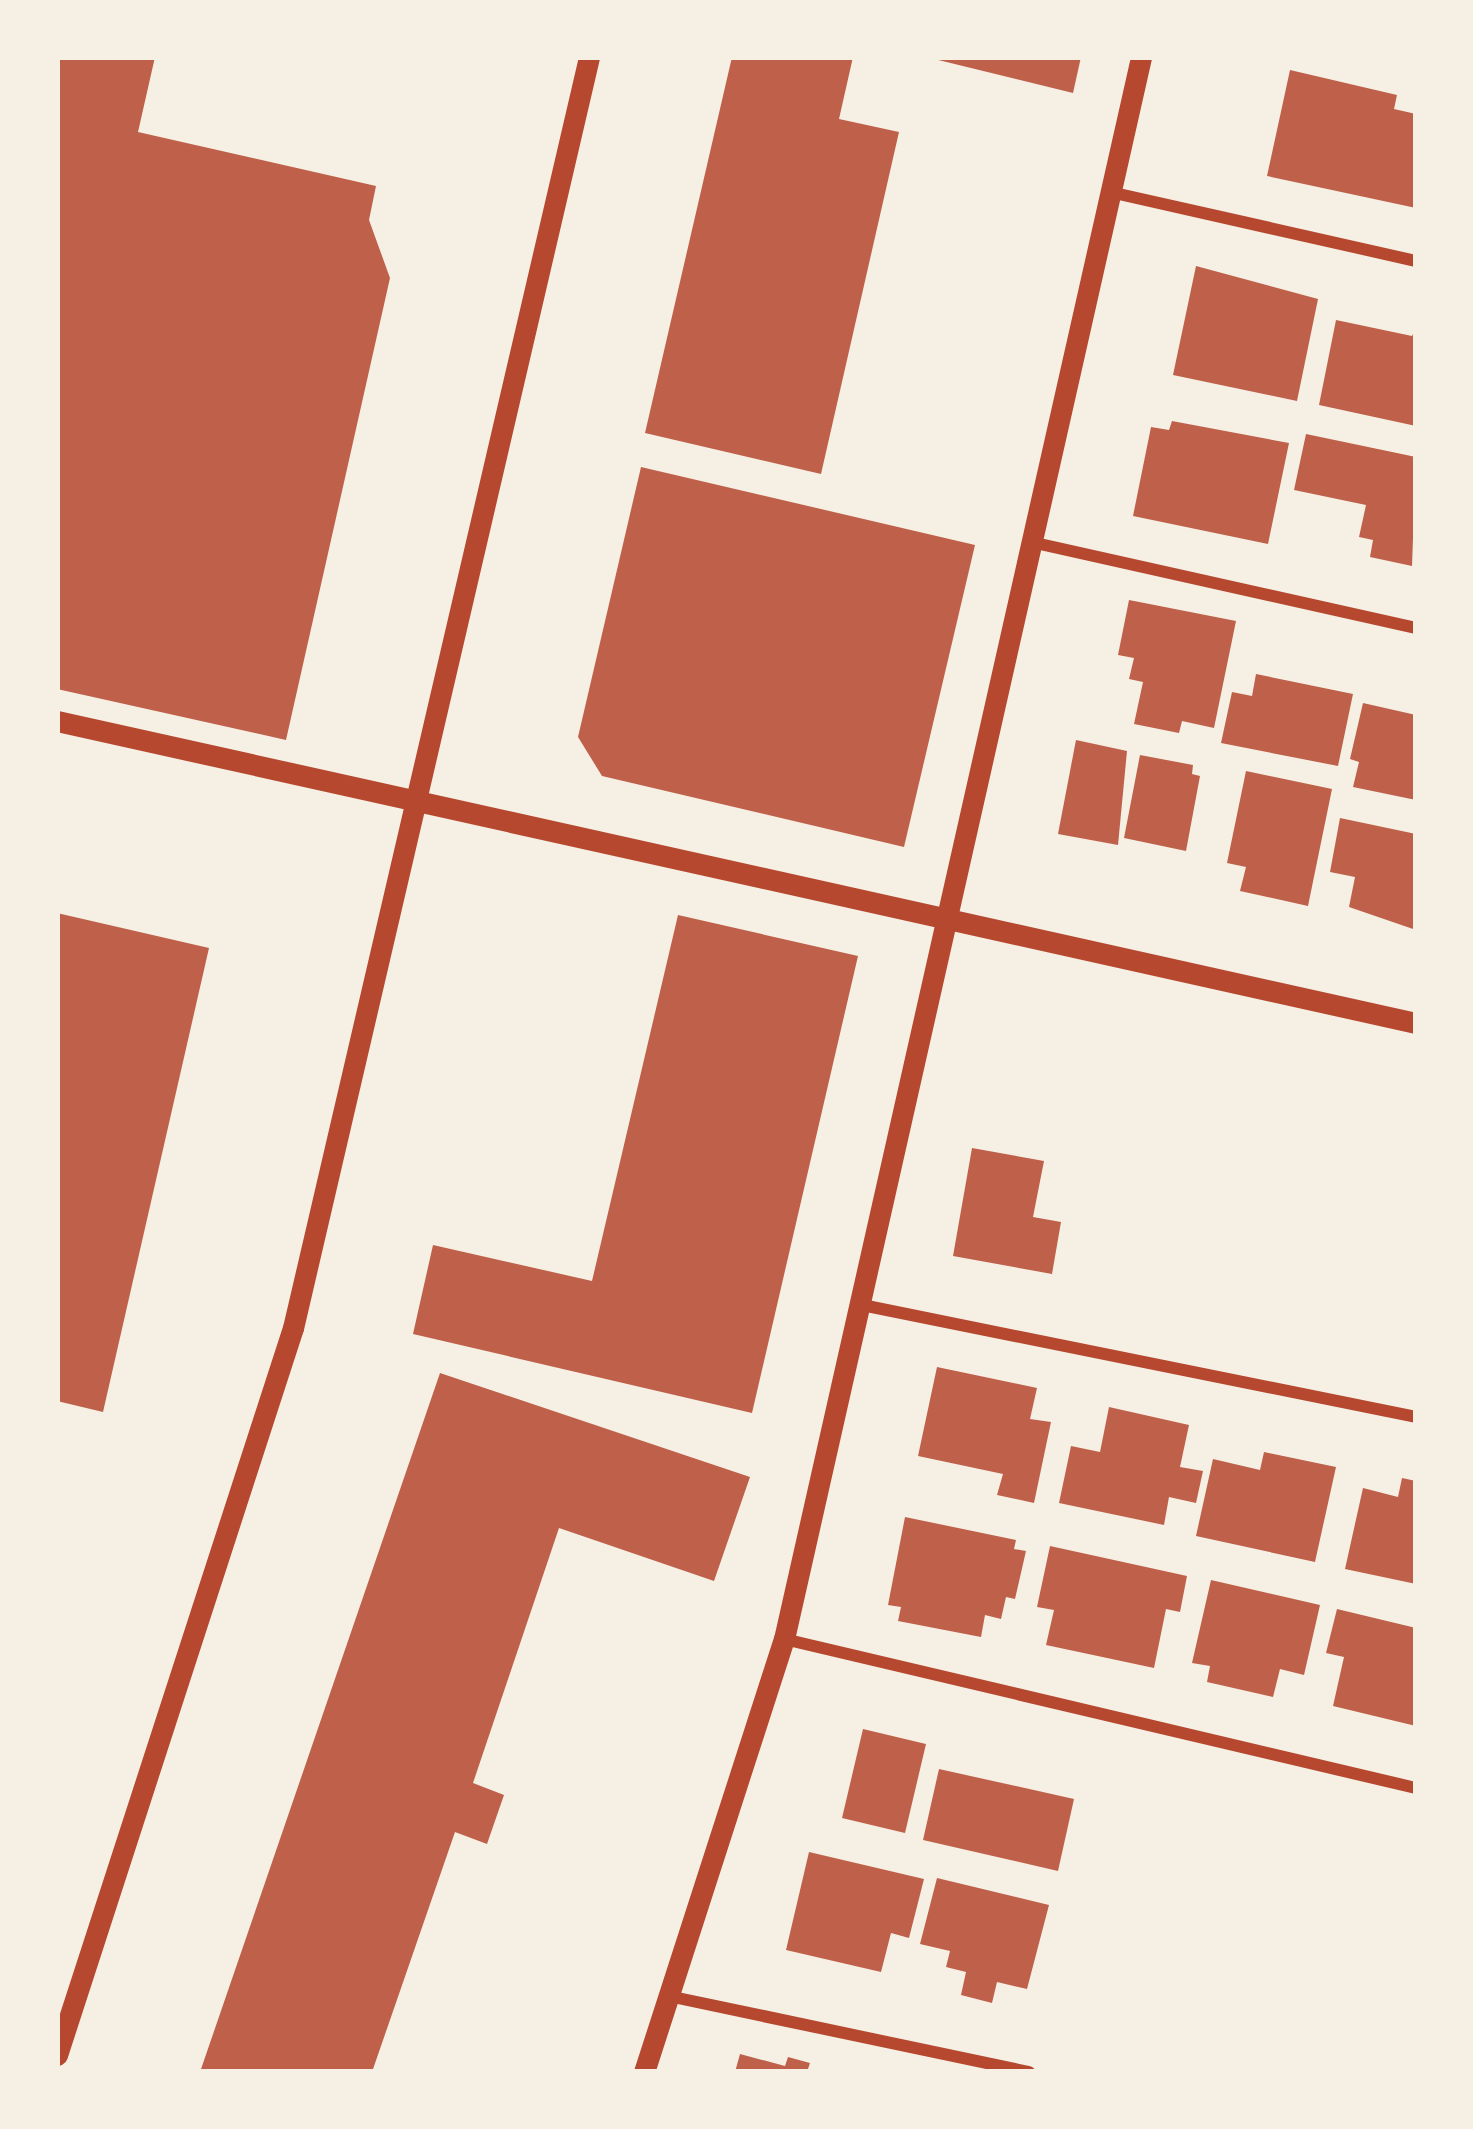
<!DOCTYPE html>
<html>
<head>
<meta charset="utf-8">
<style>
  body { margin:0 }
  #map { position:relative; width:1473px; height:2129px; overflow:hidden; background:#f6efe4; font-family:Jost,sans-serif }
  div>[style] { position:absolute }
  .building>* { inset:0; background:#bf614a }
  .minor>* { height:12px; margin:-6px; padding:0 6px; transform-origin:6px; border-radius:6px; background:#b5482f }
  .tertiary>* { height:21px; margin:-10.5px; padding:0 10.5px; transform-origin:10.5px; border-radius:10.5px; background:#b5482f }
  span { translate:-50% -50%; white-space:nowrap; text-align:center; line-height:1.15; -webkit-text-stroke:12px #f6efe4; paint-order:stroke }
  .frame { position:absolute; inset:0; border:60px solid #f6efe4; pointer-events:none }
</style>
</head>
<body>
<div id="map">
  <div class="building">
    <i style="clip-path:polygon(57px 57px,155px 57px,138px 132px,376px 186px,369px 220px,390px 278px,286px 740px,57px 689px)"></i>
    <i style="clip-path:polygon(732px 57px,853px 57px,839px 119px,899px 132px,821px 474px,645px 433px)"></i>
    <i style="clip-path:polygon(926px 57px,1081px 57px,1073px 93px)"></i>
    <i style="clip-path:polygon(1290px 70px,1397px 95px,1394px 109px,1416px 114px,1416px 208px,1267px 176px)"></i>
    <i style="clip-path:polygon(1196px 266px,1318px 299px,1297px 401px,1173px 375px)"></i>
    <i style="clip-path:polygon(1336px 320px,1412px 336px,1416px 327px,1416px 426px,1319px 405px)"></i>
    <i style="clip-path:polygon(1172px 421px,1289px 443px,1268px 544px,1133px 516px,1151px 427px,1169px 430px)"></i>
    <i style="clip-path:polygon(1306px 434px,1416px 457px,1412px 566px,1370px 557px,1373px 540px,1359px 537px,1366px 505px,1294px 490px)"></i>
    <i style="clip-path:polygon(641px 467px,975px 545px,904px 847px,602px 776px,578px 737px)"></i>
    <i style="clip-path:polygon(1129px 600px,1236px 621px,1214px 728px,1182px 721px,1179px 733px,1134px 724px,1143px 682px,1129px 679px,1134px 658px,1118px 655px)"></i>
    <i style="clip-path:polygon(1256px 674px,1353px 694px,1338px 766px,1221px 743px,1232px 692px,1252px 696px)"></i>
    <i style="clip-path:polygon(1363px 703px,1416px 715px,1416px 800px,1353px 787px,1359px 762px,1350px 759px)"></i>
    <i style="clip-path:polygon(1076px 740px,1127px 751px,1118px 845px,1058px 834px)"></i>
    <i style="clip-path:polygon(1140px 755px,1193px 765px,1192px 774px,1200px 776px,1186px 851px,1124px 838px)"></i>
    <i style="clip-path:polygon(1246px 771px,1332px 789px,1308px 906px,1240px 891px,1246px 867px,1227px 863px)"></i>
    <i style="clip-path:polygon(1340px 818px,1416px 834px,1416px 930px,1349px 907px,1355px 877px,1330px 872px)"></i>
    <i style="clip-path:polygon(57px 913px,209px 948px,103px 1412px,57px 1401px)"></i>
    <i style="clip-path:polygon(678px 915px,858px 956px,752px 1413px,413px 1334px,433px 1245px,592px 1281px)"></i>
    <i style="clip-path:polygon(972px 1148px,1044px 1161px,1033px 1217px,1061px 1222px,1052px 1274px,953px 1256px)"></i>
    <i style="clip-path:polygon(937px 1367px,1037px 1388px,1030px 1419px,1051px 1422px,1034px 1503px,997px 1495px,1003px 1474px,918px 1456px)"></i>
    <i style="clip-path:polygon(440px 1373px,750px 1477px,714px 1581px,559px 1528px,473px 1783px,504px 1795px,487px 1844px,455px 1832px,372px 2072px,200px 2072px)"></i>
    <i style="clip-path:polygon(1109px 1407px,1189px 1425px,1180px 1467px,1203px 1471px,1196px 1503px,1169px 1497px,1164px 1525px,1059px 1503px,1071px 1446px,1100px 1452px)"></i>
    <i style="clip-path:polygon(1264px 1452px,1336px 1467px,1315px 1562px,1196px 1536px,1213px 1459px,1260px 1470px)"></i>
    <i style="clip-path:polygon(1402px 1478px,1416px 1481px,1416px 1584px,1345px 1569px,1363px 1488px,1398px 1497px)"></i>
    <i style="clip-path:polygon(905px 1517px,1016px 1540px,1014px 1549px,1026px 1551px,1015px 1599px,1006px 1597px,1001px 1619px,985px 1615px,981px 1637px,898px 1621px,901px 1607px,888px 1605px)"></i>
    <i style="clip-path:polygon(1050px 1546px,1187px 1576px,1180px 1612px,1166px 1609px,1154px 1668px,1046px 1645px,1054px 1610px,1037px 1607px)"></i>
    <i style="clip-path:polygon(1211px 1580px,1320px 1605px,1304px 1675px,1280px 1669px,1273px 1697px,1207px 1682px,1210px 1666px,1192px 1663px)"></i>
    <i style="clip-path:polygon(1337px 1609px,1416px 1628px,1416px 1726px,1333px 1706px,1344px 1657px,1326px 1653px)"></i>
    <i style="clip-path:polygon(863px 1729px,926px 1744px,905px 1833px,842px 1818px)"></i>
    <i style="clip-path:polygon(939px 1769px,1074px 1799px,1058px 1871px,923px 1840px)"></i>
    <i style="clip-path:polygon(809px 1852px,924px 1879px,909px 1938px,891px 1933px,881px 1972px,786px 1950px)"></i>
    <i style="clip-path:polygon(937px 1878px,1049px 1905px,1027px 1989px,997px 1982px,992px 2003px,961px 1995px,966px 1972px,946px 1967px,950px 1951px,920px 1944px)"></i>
    <i style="clip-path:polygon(740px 2054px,785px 2066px,788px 2057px,810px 2063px,807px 2072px,735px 2072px)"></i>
  </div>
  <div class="minor">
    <i style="left:1110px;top:192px;width:314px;rotate:12.7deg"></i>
    <i style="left:1031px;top:542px;width:394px;rotate:12.6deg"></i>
    <i style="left:862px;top:1305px;width:565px;rotate:11.43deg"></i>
    <i style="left:784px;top:1639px;width:649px;rotate:13.27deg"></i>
    <i style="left:673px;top:1997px;width:364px;rotate:11.9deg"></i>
  </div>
  <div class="tertiary">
    <i style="left:57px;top:721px;width:1392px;rotate:12.53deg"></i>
    <i style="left:57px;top:2055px;width:764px;rotate:-72.02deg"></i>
    <i style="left:293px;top:1328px;width:1305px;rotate:-76.89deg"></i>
    <i style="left:644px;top:2072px;width:455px;rotate:-72.1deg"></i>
    <i style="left:784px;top:1639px;width:1622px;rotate:-77.28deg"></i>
  </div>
  <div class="frame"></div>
</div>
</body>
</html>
